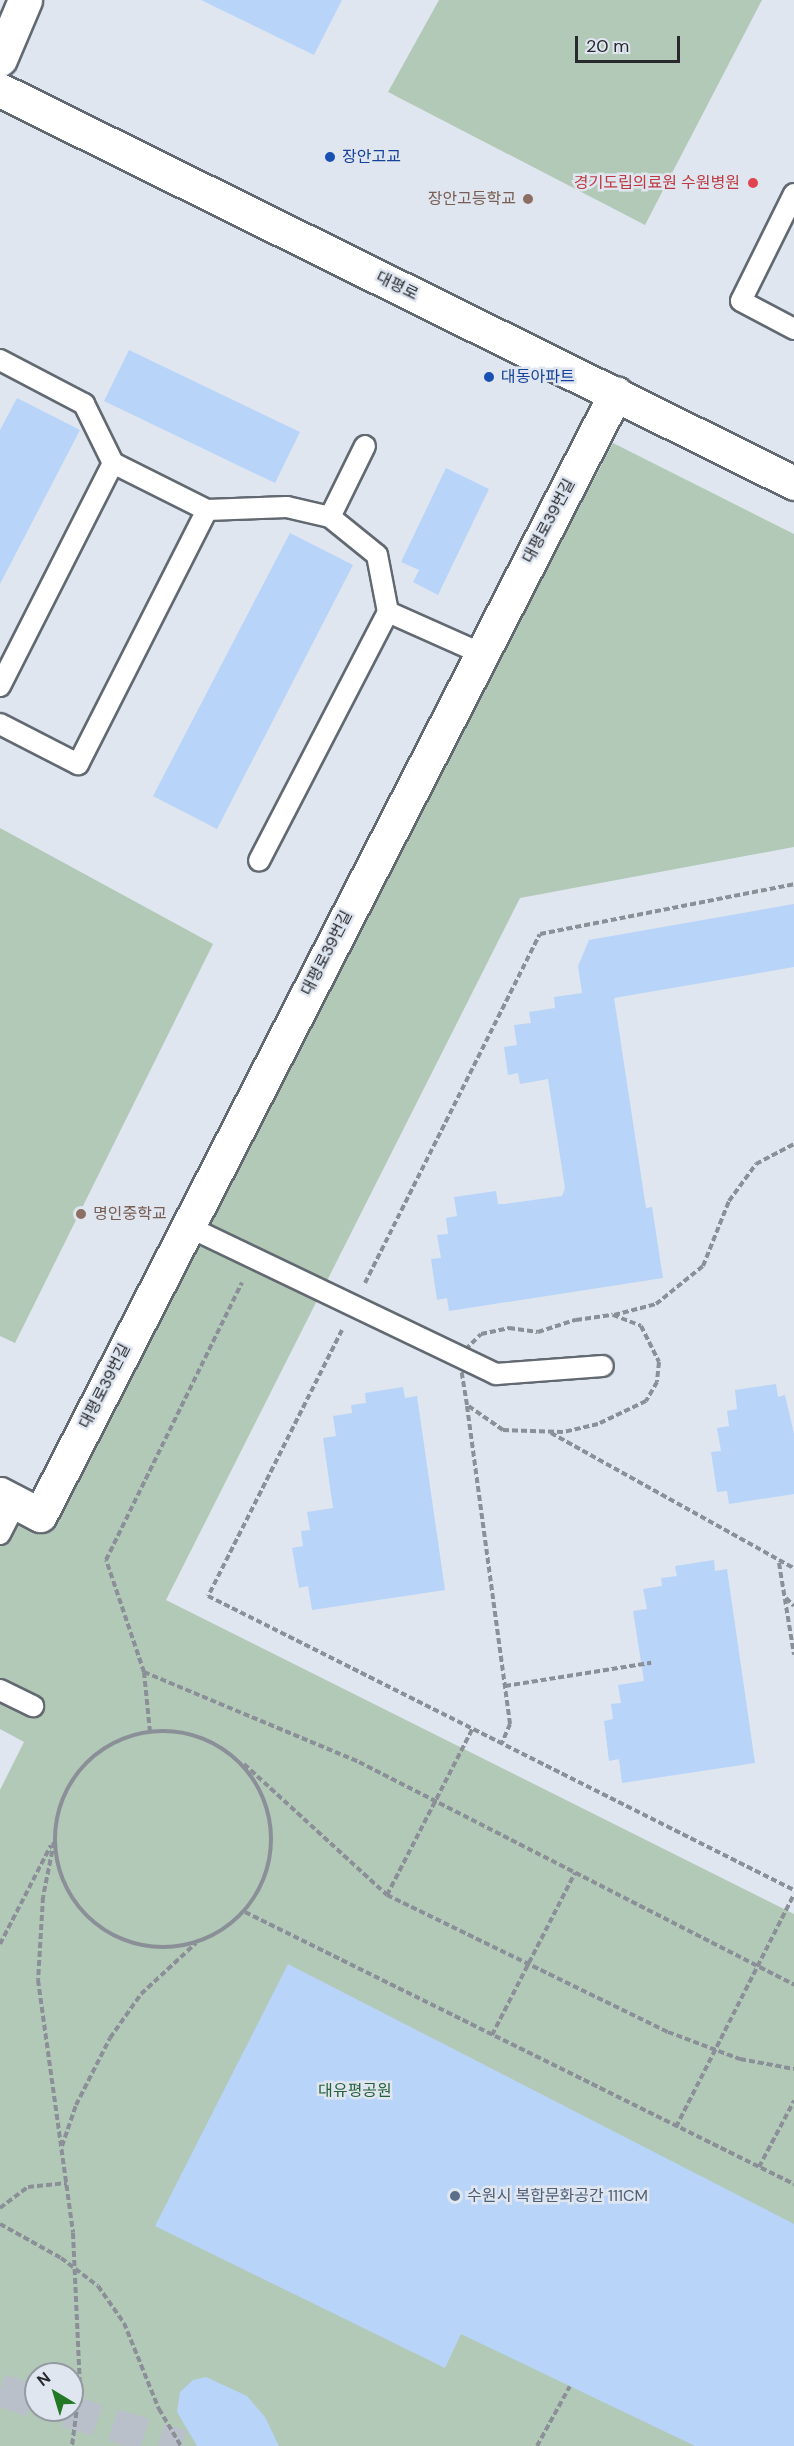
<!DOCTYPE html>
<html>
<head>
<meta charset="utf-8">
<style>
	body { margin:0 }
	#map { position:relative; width:794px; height:2446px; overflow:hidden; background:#dfe6f0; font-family:"DM Sans","Noto Sans KR",sans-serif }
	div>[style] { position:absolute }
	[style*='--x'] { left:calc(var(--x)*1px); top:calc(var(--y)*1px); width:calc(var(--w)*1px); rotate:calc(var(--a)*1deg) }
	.green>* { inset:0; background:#b2c9b7 }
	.building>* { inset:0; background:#b8d4f8 }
	.street-tunnel>* { height:33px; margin-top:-16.5px; transform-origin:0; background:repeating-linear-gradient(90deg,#bac0c9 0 33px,transparent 0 49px) }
	.path>* { height:4px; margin-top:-2px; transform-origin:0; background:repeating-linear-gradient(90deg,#8b8f97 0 6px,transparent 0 9px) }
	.path>.ring { margin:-2px; padding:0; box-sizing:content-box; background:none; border:4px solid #8b8f97; border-radius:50% }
	.roads { filter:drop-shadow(2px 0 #626971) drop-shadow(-2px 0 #626971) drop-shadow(0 2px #626971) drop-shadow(0 -2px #626971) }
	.lane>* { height:20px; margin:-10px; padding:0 10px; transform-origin:10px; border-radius:10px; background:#fff }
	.street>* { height:33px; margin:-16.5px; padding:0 16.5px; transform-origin:16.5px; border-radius:16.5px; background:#fff }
	.secondary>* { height:33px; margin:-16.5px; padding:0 16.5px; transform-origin:16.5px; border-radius:16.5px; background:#fff }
	.dots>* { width:16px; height:16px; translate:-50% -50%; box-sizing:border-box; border:3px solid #dfe6f0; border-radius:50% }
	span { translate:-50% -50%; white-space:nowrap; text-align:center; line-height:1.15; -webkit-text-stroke:5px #dfe6f0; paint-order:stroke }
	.transit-label { font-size:16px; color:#164399 }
	.left { translate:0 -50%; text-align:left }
	.health-label { font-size:16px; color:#be3a42 }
	.right { translate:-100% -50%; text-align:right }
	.education-label { font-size:16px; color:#785e54 }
	.street-label { font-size:16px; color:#27292d }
	.park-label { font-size:16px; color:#25613a }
	.service-label { font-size:16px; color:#4e5e75 }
	.north { position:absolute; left:24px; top:2362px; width:60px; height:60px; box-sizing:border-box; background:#dfe6f0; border:2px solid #959aa2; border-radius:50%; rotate:322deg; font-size:16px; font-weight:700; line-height:24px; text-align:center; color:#27292d }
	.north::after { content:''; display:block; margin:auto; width:21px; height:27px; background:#227824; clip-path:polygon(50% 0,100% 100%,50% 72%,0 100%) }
	.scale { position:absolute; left:575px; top:36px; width:105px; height:27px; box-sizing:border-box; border:3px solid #27292d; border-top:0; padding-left:8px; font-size:18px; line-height:21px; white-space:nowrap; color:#27292d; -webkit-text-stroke:4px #dfe6f0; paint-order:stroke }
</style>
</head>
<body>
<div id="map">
	<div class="green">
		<i style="clip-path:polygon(439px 0,762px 0,645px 225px,388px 92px)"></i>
		<i style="clip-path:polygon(evenodd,613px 443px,794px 534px,794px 847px,520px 898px,166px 1600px,794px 1914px,794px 2446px,0 2446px,0 1790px,24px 1742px,0 1729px,0 1507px,45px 1529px,613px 443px,36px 2374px,72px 2374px,72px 2410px,36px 2410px,36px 2374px)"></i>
		<i style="clip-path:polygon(0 828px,213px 944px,15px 1343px,0 1336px)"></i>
	</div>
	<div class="building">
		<i style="clip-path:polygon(201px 0,342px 0,314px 55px)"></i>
		<i style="clip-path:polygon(129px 350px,300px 432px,275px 483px,104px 401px)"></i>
		<i style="clip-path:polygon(17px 398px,80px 430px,0 584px,0 430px)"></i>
		<i style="clip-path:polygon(446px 468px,489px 489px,438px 595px,413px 582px,419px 570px,401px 562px)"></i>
		<i style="clip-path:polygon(290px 533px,353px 565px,217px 829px,153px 796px)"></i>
		<i style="clip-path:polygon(794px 904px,794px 967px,614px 998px,646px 1208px,652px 1207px,663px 1278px,449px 1311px,447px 1298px,437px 1300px,431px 1259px,441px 1258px,437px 1235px,448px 1234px,446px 1218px,457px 1216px,454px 1197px,496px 1191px,498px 1204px,505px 1204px,562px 1196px,565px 1188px,548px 1079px,520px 1084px,518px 1073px,508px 1075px,504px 1047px,517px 1045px,514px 1025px,531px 1023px,529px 1012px,555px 1008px,554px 997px,582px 993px,578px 966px,589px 940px)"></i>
		<i style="clip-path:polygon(776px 1384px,778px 1397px,785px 1395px,794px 1434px,794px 1494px,729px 1504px,727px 1491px,717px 1492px,711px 1452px,721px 1451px,717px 1428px,729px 1426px,727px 1411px,737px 1409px,735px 1390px)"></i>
		<i style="clip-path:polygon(403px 1387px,405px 1398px,417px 1396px,445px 1590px,312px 1610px,308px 1586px,299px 1588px,292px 1548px,303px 1546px,301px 1531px,310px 1530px,307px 1512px,333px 1508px,323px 1438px,336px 1436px,333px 1416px,352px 1413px,351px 1405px,366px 1403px,365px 1393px)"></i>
		<i style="clip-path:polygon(714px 1560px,715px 1571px,727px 1569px,755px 1763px,622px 1783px,619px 1759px,609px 1761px,604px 1721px,613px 1719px,611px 1704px,621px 1703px,618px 1685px,644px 1681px,633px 1611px,647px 1609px,643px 1589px,662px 1586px,661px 1578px,677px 1576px,675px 1566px)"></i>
		<i style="clip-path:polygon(288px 1964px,794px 2224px,794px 2446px,695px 2446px,461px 2334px,445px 2368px,155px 2226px)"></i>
		<i style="clip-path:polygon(206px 2377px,247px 2396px,265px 2417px,279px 2446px,197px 2446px,177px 2412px,180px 2392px,193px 2380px)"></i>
	</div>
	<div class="street-tunnel">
		<i style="--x:0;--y:2390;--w:38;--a:17"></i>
		<i style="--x:66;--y:2410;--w:121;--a:17.2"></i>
	</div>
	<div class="path">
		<i style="--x:365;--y:1283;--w:390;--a:-63.4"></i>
		<i style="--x:540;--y:934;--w:259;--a:-11.1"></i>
		<i style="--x:613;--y:1315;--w:30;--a:21"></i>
		<i style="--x:641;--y:1326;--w:40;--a:63.4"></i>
		<i style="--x:659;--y:1362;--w:20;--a:96"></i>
		<i style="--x:657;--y:1382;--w:22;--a:120"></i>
		<i style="--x:646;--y:1401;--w:53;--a:154.4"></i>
		<i style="--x:598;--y:1424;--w:36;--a:167"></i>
		<i style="--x:563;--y:1432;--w:60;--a:-178.1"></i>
		<i style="--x:503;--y:1430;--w:44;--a:-145.2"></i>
		<i style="--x:467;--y:1405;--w:50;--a:-99.3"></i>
		<i style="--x:459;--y:1356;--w:31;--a:-45"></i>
		<i style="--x:481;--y:1334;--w:29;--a:-12"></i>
		<i style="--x:509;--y:1328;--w:29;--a:8"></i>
		<i style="--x:538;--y:1332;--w:40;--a:-18"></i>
		<i style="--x:576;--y:1320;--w:37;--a:-8"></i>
		<i style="--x:614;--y:1315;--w:43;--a:-14.7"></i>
		<i style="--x:656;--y:1304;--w:60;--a:-39"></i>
		<i style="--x:703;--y:1266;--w:70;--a:-68.2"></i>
		<i style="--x:729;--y:1201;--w:46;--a:-53.9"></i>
		<i style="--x:756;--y:1164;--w:43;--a:-27.8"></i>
		<i style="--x:342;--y:1330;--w:298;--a:116.7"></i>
		<i style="--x:208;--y:1596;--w:656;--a:26.64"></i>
		<i style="--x:467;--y:1406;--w:321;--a:82.3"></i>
		<i style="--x:510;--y:1724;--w:21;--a:113"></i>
		<i style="--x:551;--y:1433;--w:278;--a:29.1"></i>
		<i style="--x:779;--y:1563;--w:93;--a:80.7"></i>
		<i style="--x:786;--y:1598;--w:11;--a:45"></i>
		<i style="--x:144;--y:1672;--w:233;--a:22.7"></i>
		<i style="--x:359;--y:1762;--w:489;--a:27.1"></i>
		<i style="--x:505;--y:1686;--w:148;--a:-9"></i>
		<i class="ring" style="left:55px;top:1731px;width:212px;height:212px"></i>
		<i style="--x:150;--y:1732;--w:60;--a:-95.7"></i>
		<i style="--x:144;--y:1672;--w:118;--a:-108.7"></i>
		<i style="--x:106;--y:1560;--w:309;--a:-63.9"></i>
		<i style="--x:244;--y:1764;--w:194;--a:42.5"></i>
		<i style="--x:387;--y:1895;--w:313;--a:26"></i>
		<i style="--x:668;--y:2032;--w:77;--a:20.6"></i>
		<i style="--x:740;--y:2059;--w:55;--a:10.5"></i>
		<i style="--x:54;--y:1842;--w:56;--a:101.3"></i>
		<i style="--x:43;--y:1897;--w:83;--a:93.4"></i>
		<i style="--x:38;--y:1980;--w:255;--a:82.1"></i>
		<i style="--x:73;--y:2233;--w:152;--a:87.4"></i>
		<i style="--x:80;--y:2385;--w:62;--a:97.5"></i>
		<i style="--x:387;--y:1895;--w:188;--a:-62.8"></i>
		<i style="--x:245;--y:1912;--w:613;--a:26.36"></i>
		<i style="--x:0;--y:1944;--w:111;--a:-62.7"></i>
		<i style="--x:492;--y:2035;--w:182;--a:-62.9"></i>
		<i style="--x:676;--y:2127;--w:261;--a:-63.1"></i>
		<i style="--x:62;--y:2146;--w:43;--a:-71.1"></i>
		<i style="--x:76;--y:2105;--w:75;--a:-63.1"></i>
		<i style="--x:110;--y:2038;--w:54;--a:-54.8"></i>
		<i style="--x:141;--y:1994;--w:75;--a:-42.8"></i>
		<i style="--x:759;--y:2167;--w:75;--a:-62.1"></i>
		<i style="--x:0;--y:2208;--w:35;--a:-37"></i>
		<i style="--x:28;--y:2187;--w:39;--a:-6"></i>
		<i style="--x:0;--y:2224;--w:70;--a:29.1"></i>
		<i style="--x:61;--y:2258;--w:46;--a:37.1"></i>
		<i style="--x:98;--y:2286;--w:45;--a:54.9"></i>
		<i style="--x:124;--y:2323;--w:93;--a:67.9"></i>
		<i style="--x:159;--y:2409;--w:43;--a:59.3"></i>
		<i style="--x:537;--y:2446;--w:68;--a:-61.2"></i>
	</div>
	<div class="roads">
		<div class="lane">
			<i style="--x:794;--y:194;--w:119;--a:116.4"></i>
			<i style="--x:741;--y:301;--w:60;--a:27.8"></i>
			<i style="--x:0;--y:360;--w:95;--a:27.6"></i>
			<i style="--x:84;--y:404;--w:66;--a:63.8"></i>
			<i style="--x:207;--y:510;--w:80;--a:-2.1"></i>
			<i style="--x:287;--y:507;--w:44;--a:13.1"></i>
			<i style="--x:330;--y:517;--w:60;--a:39"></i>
			<i style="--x:377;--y:555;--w:58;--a:79.1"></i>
			<i style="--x:388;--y:612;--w:280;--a:117.4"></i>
			<i style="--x:330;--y:517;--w:79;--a:-63.8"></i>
			<i style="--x:388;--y:612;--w:101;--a:24"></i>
			<i style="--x:0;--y:686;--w:250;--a:-63.1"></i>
			<i style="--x:113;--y:463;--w:105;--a:26.6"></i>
			<i style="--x:207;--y:510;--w:285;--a:116.9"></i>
			<i style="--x:78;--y:764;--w:88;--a:-152.9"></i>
			<i style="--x:187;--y:1226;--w:343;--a:25.6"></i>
			<i style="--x:496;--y:1374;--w:107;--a:-4.3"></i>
			<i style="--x:0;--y:1534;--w:36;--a:-63"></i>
			<i style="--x:0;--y:1690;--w:37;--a:26"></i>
		</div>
		<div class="street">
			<i style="--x:0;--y:59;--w:64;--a:-67"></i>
			<i style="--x:0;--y:1494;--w:45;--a:27.7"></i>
			<i style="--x:40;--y:1515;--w:1261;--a:-62.83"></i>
		</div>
		<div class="secondary">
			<i style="--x:0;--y:90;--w:886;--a:26.33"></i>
		</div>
	</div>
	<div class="dots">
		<i style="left:330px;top:157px;background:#1a4fb4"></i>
		<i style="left:753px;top:183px;background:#e0444e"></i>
		<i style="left:528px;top:199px;background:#8d6e63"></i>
		<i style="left:489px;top:377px;background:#1a4fb4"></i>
		<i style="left:81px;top:1214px;background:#8d6e63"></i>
		<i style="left:455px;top:2196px;background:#5c6f8a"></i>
	</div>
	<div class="transit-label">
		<span class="left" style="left:342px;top:157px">장안고교</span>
		<span class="left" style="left:501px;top:377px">대동아파트</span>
	</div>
	<div class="health-label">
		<span class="right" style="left:740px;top:183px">경기도립의료원 수원병원</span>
	</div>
	<div class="education-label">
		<span class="right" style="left:516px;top:199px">장안고등학교</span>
		<span class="left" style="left:93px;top:1214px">명인중학교</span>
	</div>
	<div class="street-label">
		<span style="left:397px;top:286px;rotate:26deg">대평로</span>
		<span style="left:549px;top:521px;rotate:-62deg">대평로39번길</span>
		<span style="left:327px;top:953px;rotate:-63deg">대평로39번길</span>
		<span style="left:105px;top:1386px;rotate:-63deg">대평로39번길</span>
	</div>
	<div class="park-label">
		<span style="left:355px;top:2091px">대유평공원</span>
	</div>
	<div class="service-label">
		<span class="left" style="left:467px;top:2196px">수원시 복합문화공간 111CM</span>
	</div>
	<div class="north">N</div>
	<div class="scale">20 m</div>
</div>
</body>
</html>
